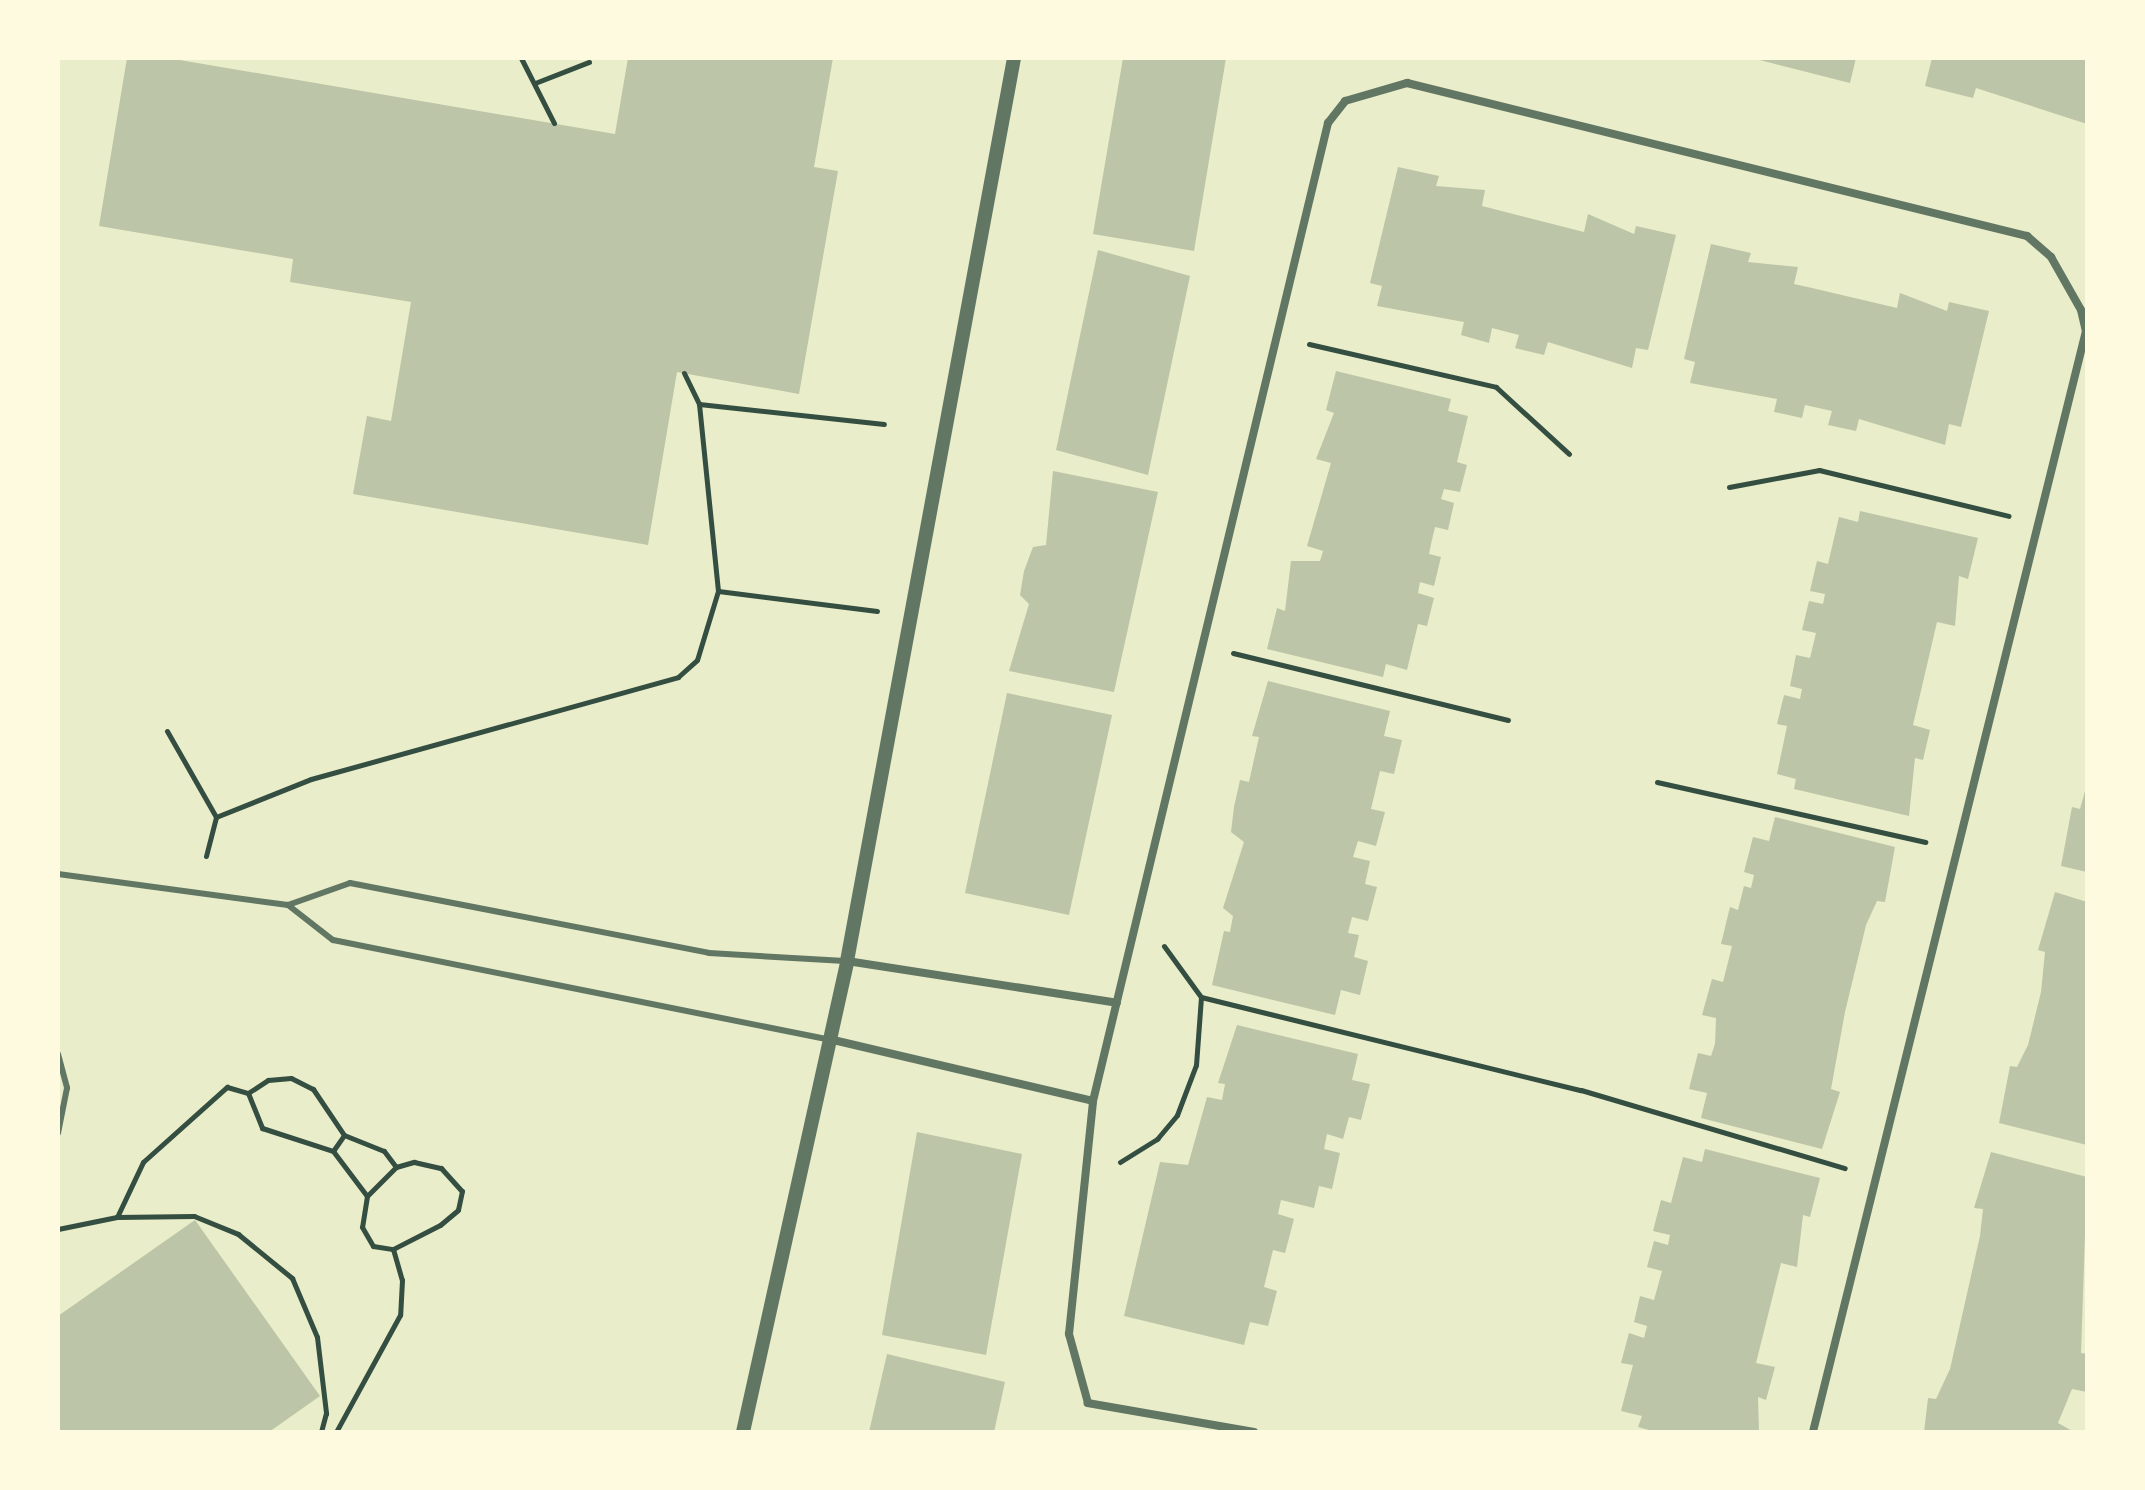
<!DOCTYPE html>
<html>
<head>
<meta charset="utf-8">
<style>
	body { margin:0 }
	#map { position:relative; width:2145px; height:1490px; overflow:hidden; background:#e9edc9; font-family:"Source Sans 3",sans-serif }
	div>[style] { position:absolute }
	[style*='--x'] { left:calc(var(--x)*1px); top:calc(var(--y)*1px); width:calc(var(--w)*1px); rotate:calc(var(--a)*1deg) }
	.building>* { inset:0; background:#bcc5a7 }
	.path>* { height:5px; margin:-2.5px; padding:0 2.5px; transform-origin:2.5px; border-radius:2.5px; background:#344e41 }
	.service>* { height:6px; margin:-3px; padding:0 3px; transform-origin:3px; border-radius:3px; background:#617663 }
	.minor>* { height:8px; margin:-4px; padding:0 4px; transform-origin:4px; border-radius:4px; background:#617663 }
	.tertiary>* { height:14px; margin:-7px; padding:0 7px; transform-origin:7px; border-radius:7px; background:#617663 }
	span { translate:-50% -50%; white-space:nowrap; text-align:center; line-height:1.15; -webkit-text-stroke:6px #fefae0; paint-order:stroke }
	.frame { position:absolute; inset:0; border:60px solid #fefae0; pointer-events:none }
</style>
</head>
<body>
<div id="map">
	<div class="building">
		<i style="clip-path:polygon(127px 58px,168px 58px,615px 134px,628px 58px,833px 58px,814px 167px,838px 171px,799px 394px,677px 372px,648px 545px,353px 494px,367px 416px,391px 421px,411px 302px,290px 282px,293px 259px,99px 226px)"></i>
		<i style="clip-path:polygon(1123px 58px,1226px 58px,1194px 251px,1093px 234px)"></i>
		<i style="clip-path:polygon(1752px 58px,1856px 58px,1850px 83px)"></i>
		<i style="clip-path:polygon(1932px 58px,2087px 58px,2087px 124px,1976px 88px,1973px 98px,1925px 86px)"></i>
		<i style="clip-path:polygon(1398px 167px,1439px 176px,1436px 186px,1485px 190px,1482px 206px,1584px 232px,1588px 214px,1634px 234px,1636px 226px,1676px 235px,1648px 350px,1636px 348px,1632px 368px,1548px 342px,1544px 355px,1515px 348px,1519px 335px,1492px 328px,1489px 343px,1461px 335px,1464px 322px,1377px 306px,1382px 286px,1370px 283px)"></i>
		<i style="clip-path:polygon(1711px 244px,1751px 253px,1748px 262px,1798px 267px,1794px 284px,1812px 288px,1897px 308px,1900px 293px,1947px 311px,1949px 302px,1989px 311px,1961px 427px,1949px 424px,1945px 445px,1859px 419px,1856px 431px,1828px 425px,1832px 411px,1805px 405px,1802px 418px,1774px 412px,1777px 399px,1690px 383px,1695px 362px,1684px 359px)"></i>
		<i style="clip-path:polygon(1098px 250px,1190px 276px,1148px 475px,1056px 450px)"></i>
		<i style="clip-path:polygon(1336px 371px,1451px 399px,1448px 411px,1468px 416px,1457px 462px,1467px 465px,1460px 492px,1444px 489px,1441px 499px,1454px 503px,1448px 530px,1435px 527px,1431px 544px,1429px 554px,1441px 557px,1434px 586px,1420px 582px,1418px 593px,1434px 598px,1427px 626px,1418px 624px,1407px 670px,1386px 664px,1383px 677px,1267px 649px,1277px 608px,1285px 611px,1291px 561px,1320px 561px,1323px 551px,1307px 546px,1331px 463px,1316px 459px,1334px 413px,1326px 410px)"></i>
		<i style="clip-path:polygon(1053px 471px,1158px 492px,1114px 692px,1009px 671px,1029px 604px,1020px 595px,1024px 571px,1033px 547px,1046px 545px)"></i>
		<i style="clip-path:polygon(1860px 511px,1978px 538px,1968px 579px,1959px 576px,1955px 626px,1937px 622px,1913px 725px,1930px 730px,1923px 760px,1915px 758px,1909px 816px,1794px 789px,1796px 779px,1777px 774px,1787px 726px,1777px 724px,1784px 695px,1800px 699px,1802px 689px,1790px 686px,1796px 655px,1810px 658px,1816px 633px,1802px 630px,1809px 601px,1823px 604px,1825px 594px,1810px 591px,1817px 561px,1828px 564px,1839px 517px,1858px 522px)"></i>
		<i style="clip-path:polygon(1268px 681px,1390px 711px,1384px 736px,1402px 740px,1394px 774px,1380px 771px,1371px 809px,1385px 812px,1376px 846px,1358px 841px,1353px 857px,1370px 861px,1365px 884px,1377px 887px,1368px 921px,1352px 917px,1348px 933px,1359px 935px,1354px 957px,1368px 961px,1360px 995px,1341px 990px,1335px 1015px,1212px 985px,1224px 931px,1230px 932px,1233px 916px,1223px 908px,1244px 842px,1231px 832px,1234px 807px,1240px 780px,1249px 782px,1259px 737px,1252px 736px)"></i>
		<i style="clip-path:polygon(1007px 693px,1112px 715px,1069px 915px,965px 893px)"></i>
		<i style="clip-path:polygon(2087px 784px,2087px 872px,2061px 866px,2072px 807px,2080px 809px)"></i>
		<i style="clip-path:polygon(1775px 817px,1895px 847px,1885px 902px,1877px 901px,1866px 925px,1845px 1012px,1831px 1089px,1840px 1092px,1822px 1149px,1701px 1118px,1707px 1093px,1689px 1089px,1698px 1053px,1711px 1056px,1715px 1044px,1716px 1018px,1702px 1015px,1712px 979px,1723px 982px,1732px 946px,1721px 944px,1730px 907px,1738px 910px,1744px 886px,1751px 888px,1754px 875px,1744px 872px,1753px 837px,1769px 841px)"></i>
		<i style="clip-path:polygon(2055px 892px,2087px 902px,2087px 1145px,1999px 1123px,2010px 1066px,2017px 1067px,2028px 1045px,2041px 992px,2045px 952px,2038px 950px)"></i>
		<i style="clip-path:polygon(1237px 1025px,1358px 1054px,1352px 1080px,1370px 1084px,1361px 1120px,1349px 1117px,1343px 1139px,1327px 1134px,1324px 1149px,1340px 1153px,1332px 1189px,1319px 1186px,1314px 1208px,1281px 1200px,1278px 1214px,1294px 1219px,1285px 1253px,1273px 1250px,1264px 1287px,1277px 1291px,1268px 1326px,1250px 1322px,1244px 1345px,1124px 1316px,1160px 1162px,1188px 1165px,1207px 1097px,1222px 1100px,1225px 1084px,1218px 1083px)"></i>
		<i style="clip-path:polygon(917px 1132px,1022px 1154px,986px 1355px,882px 1335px)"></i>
		<i style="clip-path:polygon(1705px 1149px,1820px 1178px,1810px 1217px,1803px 1215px,1797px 1267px,1781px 1263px,1756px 1363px,1775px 1367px,1766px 1400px,1758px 1397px,1759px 1432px,1656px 1432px,1638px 1427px,1642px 1416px,1621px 1411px,1633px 1365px,1621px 1363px,1629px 1333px,1644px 1338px,1647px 1326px,1634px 1322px,1640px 1296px,1654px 1300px,1662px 1271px,1647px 1267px,1654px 1241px,1668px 1245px,1670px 1235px,1653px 1231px,1661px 1200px,1671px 1203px,1683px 1157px,1702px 1162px)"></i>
		<i style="clip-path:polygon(1991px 1152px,2087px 1177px,2081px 1353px,2087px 1354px,2087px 1392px,2072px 1389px,2058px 1423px,2074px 1432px,1924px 1432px,1928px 1398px,1936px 1399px,1950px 1369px,1980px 1236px,1983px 1209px,1974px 1208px)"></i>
		<i style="clip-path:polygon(195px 1220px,320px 1396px,269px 1432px,58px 1432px,58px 1316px)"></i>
		<i style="clip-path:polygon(887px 1354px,1005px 1382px,994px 1432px,869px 1432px)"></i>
	</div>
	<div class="path">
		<i style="--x:521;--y:58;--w:73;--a:63.1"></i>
		<i style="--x:535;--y:83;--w:58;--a:-21.3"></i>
		<i style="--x:1309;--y:344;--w:192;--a:12.9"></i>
		<i style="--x:1496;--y:387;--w:99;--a:42.5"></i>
		<i style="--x:684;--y:373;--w:34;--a:64"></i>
		<i style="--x:1729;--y:487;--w:92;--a:-10.7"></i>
		<i style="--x:1819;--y:470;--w:195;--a:13.6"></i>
		<i style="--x:877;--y:611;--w:160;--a:-172.8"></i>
		<i style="--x:718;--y:591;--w:188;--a:-95.8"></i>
		<i style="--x:699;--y:404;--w:186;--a:6.2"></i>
		<i style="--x:1233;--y:653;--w:283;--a:13.7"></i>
		<i style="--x:167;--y:731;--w:99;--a:60.3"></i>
		<i style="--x:1657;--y:782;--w:275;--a:12.6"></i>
		<i style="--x:206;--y:856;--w:40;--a:-75.6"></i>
		<i style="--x:216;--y:817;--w:102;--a:-21.8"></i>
		<i style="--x:311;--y:779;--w:381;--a:-15.5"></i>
		<i style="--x:678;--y:677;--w:25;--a:-42"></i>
		<i style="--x:697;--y:660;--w:72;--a:-73.1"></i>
		<i style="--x:1201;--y:997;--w:391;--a:13.8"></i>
		<i style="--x:1581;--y:1090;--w:275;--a:16.5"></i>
		<i style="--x:248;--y:1093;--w:24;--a:-33"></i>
		<i style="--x:268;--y:1080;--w:23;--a:-5"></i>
		<i style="--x:291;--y:1078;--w:25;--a:27"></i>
		<i style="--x:313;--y:1089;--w:55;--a:56"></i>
		<i style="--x:344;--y:1135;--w:43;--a:21.8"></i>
		<i style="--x:384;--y:1151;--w:20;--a:53"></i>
		<i style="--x:396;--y:1167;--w:19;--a:-16"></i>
		<i style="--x:414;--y:1162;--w:28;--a:13"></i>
		<i style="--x:441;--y:1168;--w:31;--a:48"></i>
		<i style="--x:462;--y:1191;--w:19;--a:102"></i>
		<i style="--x:458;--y:1210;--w:23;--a:140"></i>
		<i style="--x:440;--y:1225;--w:53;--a:152.9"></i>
		<i style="--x:333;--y:1151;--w:19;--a:-55"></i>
		<i style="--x:1120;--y:1162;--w:44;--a:-31.9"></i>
		<i style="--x:1157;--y:1139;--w:31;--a:-50"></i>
		<i style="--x:1177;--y:1115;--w:53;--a:-69.2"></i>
		<i style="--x:1196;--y:1065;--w:68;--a:-85.8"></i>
		<i style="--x:1201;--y:997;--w:63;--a:-126"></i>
		<i style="--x:367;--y:1196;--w:41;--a:-45"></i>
		<i style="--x:117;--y:1217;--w:61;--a:-64.7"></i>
		<i style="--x:143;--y:1162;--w:113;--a:-41.8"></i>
		<i style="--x:227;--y:1087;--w:22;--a:16"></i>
		<i style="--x:248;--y:1093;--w:38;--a:68"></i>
		<i style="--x:262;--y:1128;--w:75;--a:17.9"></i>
		<i style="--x:333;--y:1151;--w:56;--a:52.9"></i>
		<i style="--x:367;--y:1196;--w:31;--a:99"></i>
		<i style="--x:362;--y:1227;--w:22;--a:60"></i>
		<i style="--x:373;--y:1246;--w:20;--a:9"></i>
		<i style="--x:393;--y:1249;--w:32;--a:74"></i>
		<i style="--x:402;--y:1280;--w:35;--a:93"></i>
		<i style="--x:400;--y:1315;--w:133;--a:118.7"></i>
		<i style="--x:58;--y:1229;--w:60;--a:-11.5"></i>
		<i style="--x:117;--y:1217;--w:77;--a:-0.7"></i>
		<i style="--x:194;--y:1216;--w:48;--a:22.2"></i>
		<i style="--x:238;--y:1234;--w:70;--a:39.2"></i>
		<i style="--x:292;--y:1278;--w:64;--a:67"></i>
		<i style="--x:317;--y:1337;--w:77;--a:83.2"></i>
		<i style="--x:326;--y:1413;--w:20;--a:105"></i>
	</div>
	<div class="service">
		<i style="--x:58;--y:874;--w:232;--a:7.7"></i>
		<i style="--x:288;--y:905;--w:57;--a:37.9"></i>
		<i style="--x:333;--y:940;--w:503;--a:11.35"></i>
		<i style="--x:288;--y:905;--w:66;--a:-19.5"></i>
		<i style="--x:350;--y:883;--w:366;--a:11"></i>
		<i style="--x:709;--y:953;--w:136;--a:3.4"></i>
		<i style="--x:58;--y:1054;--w:35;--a:75"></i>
		<i style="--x:67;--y:1088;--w:46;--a:101.3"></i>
	</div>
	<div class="minor">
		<i style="--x:847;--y:961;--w:273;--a:8.8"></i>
		<i style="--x:829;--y:1039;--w:271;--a:13.2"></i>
		<i style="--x:1254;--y:1432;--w:169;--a:-170.1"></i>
		<i style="--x:1088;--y:1403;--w:72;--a:-105.4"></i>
		<i style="--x:1069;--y:1334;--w:234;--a:-84.1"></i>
		<i style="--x:1093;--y:1101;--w:1006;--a:-76.49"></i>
		<i style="--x:1328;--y:123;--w:28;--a:-52"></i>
		<i style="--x:1345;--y:101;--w:65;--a:-16.2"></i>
		<i style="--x:1407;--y:83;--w:639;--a:13.86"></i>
		<i style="--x:2027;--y:236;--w:32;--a:41"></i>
		<i style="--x:2051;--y:257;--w:61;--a:60.5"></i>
		<i style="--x:2081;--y:310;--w:22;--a:77"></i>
		<i style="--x:2086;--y:331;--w:1134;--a:103.93"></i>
	</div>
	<div class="tertiary">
		<i style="--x:743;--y:1432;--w:482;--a:-77.5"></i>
		<i style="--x:847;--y:961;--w:918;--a:-79.52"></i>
	</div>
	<div class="frame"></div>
</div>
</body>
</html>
